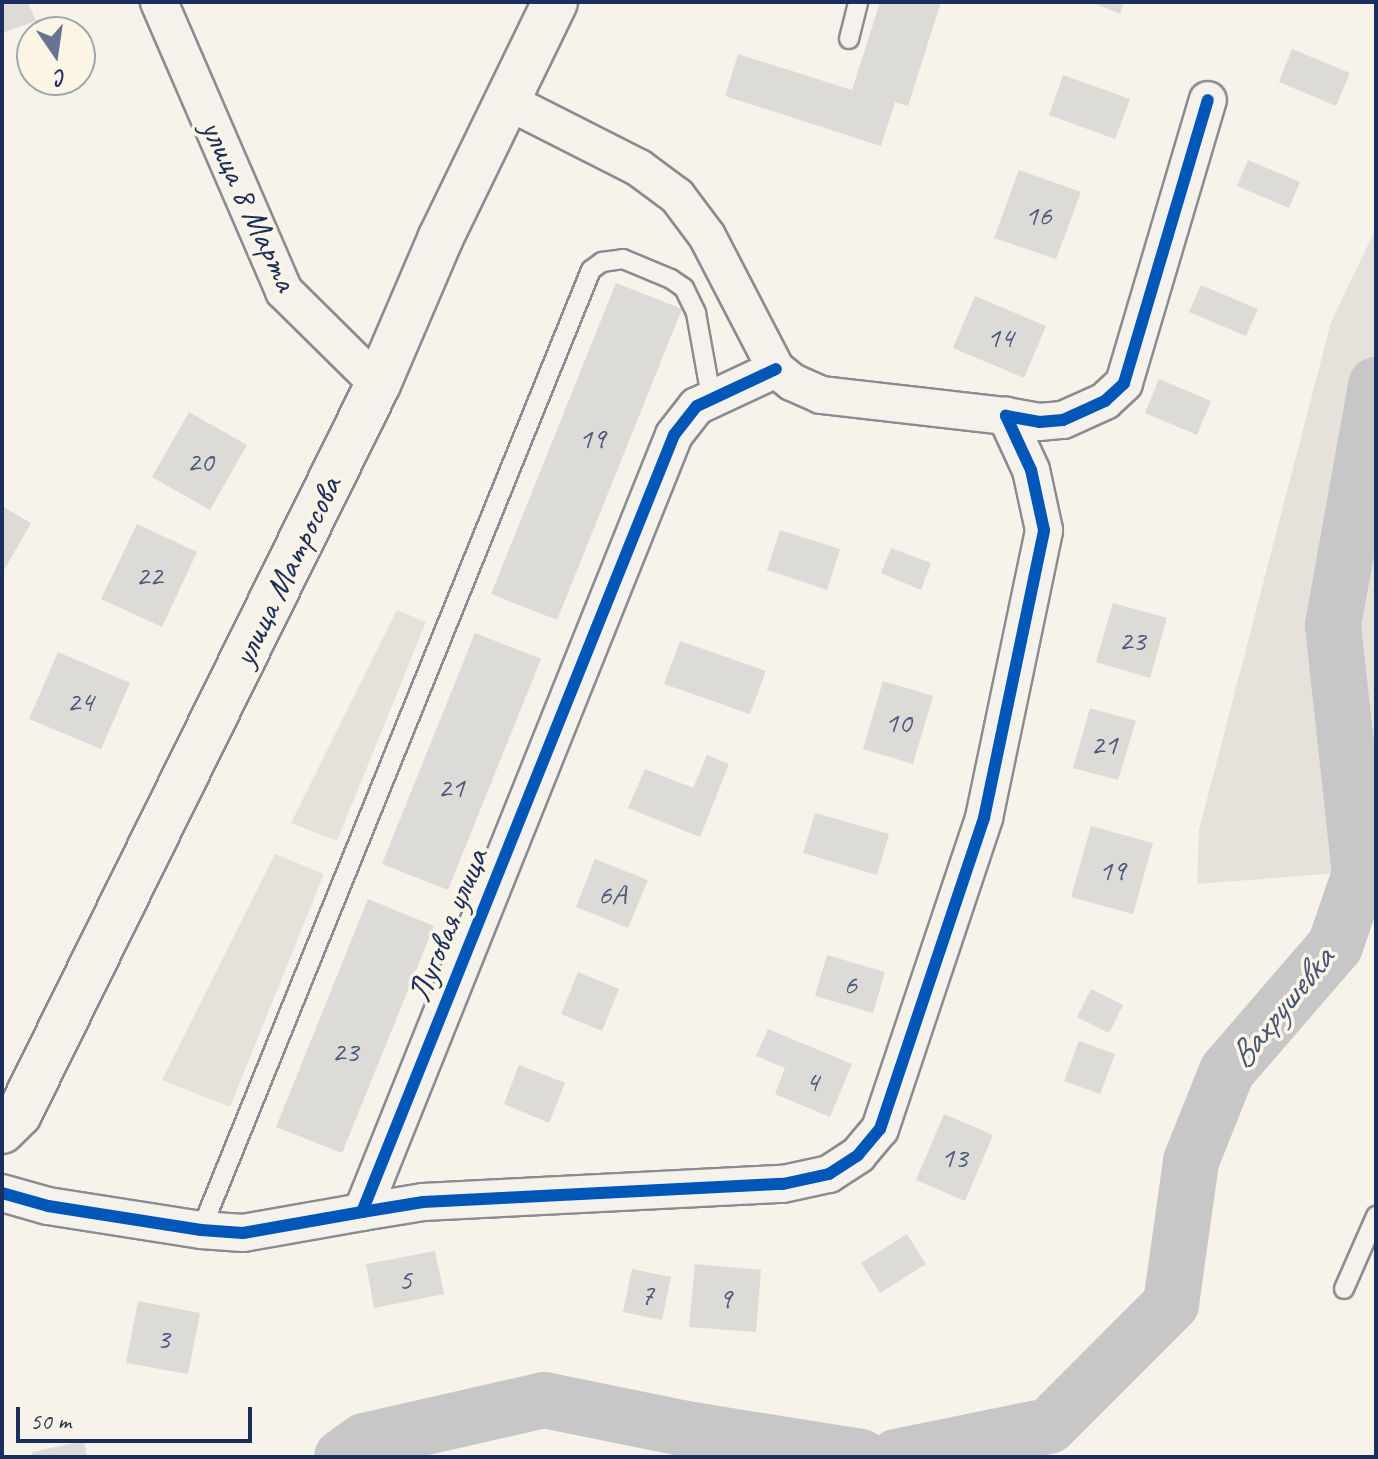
<!DOCTYPE html>
<html>
<head>
<meta charset="utf-8">
<style>
	body { margin:0 }
	#map { position:relative; width:1378px; height:1459px; overflow:hidden; background:#f7f3ea; font-family:Caveat,sans-serif }
	div>[style] { position:absolute }
	[style*='--x'] { left:calc(var(--x)*1px); top:calc(var(--y)*1px); width:calc(var(--w)*1px); rotate:calc(var(--a)*1deg) }
	.green>* { inset:0; background:#e6e2db }
	.river>* { height:56px; margin:-28px; padding:0 28px; transform-origin:28px; border-radius:28px; background:#c7c7c7 }
	.building>* { inset:0; background:#dddbd7 }
	.roads { filter:drop-shadow(2px 0 #8a8c91) drop-shadow(-2px 0 #8a8c91) drop-shadow(0 2px #8a8c91) drop-shadow(0 -2px #8a8c91) }
	.lane>* { height:18px; margin:-9px; padding:0 9px; transform-origin:9px; border-radius:9px; background:#f5f2ec }
	.street>* { height:36px; margin:-18px; padding:0 18px; transform-origin:18px; border-radius:18px; background:#f5f2ec }
	.secondary>* { height:44px; margin:-22px; padding:0 22px; transform-origin:22px; border-radius:22px; background:#f5f2ec }
	.cycleway>* { height:12px; margin:-6px; padding:0 6px; transform-origin:6px; border-radius:6px; background:#0057b8 }
	span { translate:-50% -50%; white-space:nowrap; text-align:center; line-height:1.15; -webkit-text-stroke:7px #fcf5e5; paint-order:stroke }
	.number-label { font-size:30px; color:#4c5a7c }
	.number-label span { -webkit-text-stroke-width:0 }
	.street-label { font-size:34px; color:#1b2f5e }
	.water-label { font-size:36px; color:#485779; font-style:italic }
	.frame { position:absolute; inset:0; border:4px solid #1b2f5e; pointer-events:none }
	.north { position:absolute; left:16px; top:16px; width:80px; height:80px; box-sizing:border-box; background:#fcf5e5; border:2px solid #a2a6af; border-radius:50%; rotate:167deg; font-size:22px; font-weight:700; line-height:32px; text-align:center; color:#1b2f5e }
	.north::after { content:''; display:block; margin:auto; width:28px; height:36px; background:#68748f; clip-path:polygon(50% 0,100% 100%,50% 72%,0 100%) }
	.scale { position:absolute; left:16px; top:1407px; width:236px; height:36px; box-sizing:border-box; border:4px solid #1b2f5e; border-top:0; padding-left:10px; font-size:24px; line-height:28px; white-space:nowrap; color:#1b2f5e; -webkit-text-stroke:6px #fcf5e5; paint-order:stroke }
</style>
</head>
<body>
<div id="map">
	<div class="green">
		<i style="clip-path:polygon(1376px 228px,1376px 870px,1197px 884px,1199px 830px,1331px 322px)"></i>
		<i style="clip-path:polygon(397px 610px,426px 622px,337px 841px,291px 823px)"></i>
		<i style="clip-path:polygon(275px 854px,324px 874px,230px 1107px,162px 1080px)"></i>
	</div>
	<div class="river">
		<i style="--x:342;--y:1457;--w:27;--a:-36"></i>
		<i style="--x:364;--y:1441;--w:185;--a:-12.8"></i>
		<i style="--x:544;--y:1400;--w:145;--a:11.5"></i>
		<i style="--x:686;--y:1429;--w:177;--a:9.1"></i>
		<i style="--x:896;--y:1457;--w:156;--a:-11.5"></i>
		<i style="--x:1049;--y:1426;--w:173;--a:-45"></i>
		<i style="--x:1171;--y:1304;--w:144;--a:-82"></i>
		<i style="--x:1191;--y:1161;--w:97;--a:-68.2"></i>
		<i style="--x:1227;--y:1071;--w:165;--a:-49.2"></i>
		<i style="--x:1335;--y:946;--w:76;--a:-70.9"></i>
		<i style="--x:1360;--y:874;--w:250;--a:-96.2"></i>
		<i style="--x:1333;--y:625;--w:244;--a:-79.8"></i>
	</div>
	<div class="building">
		<i style="clip-path:polygon(2px 2px,28px 2px,36px 21px,2px 33px)"></i>
		<i style="clip-path:polygon(880px 2px,941px 2px,908px 106px,895px 102px,881px 146px,725px 96px,738px 54px,852px 90px)"></i>
		<i style="clip-path:polygon(1091px 2px,1124px 2px,1120px 14px)"></i>
		<i style="clip-path:polygon(1292px 49px,1350px 73px,1336px 106px,1279px 82px)"></i>
		<i style="clip-path:polygon(1063px 75px,1130px 99px,1115px 139px,1049px 115px)"></i>
		<i style="clip-path:polygon(1248px 160px,1300px 182px,1289px 208px,1237px 186px)"></i>
		<i style="clip-path:polygon(1019px 170px,1081px 192px,1056px 259px,994px 238px)"></i>
		<i style="clip-path:polygon(616px 283px,682px 309px,557px 620px,491px 594px)"></i>
		<i style="clip-path:polygon(1201px 285px,1258px 309px,1246px 336px,1189px 312px)"></i>
		<i style="clip-path:polygon(975px 296px,1046px 326px,1024px 378px,953px 348px)"></i>
		<i style="clip-path:polygon(1159px 379px,1211px 401px,1197px 435px,1145px 413px)"></i>
		<i style="clip-path:polygon(189px 412px,247px 445px,210px 510px,152px 477px)"></i>
		<i style="clip-path:polygon(2px 506px,31px 523px,2px 574px)"></i>
		<i style="clip-path:polygon(137px 524px,197px 552px,162px 627px,101px 599px)"></i>
		<i style="clip-path:polygon(780px 530px,840px 549px,827px 590px,767px 570px)"></i>
		<i style="clip-path:polygon(891px 548px,931px 563px,921px 590px,881px 573px)"></i>
		<i style="clip-path:polygon(1113px 603px,1167px 618px,1150px 678px,1096px 662px)"></i>
		<i style="clip-path:polygon(475px 633px,541px 659px,448px 890px,382px 864px)"></i>
		<i style="clip-path:polygon(680px 641px,766px 671px,750px 714px,664px 684px)"></i>
		<i style="clip-path:polygon(58px 652px,130px 683px,101px 749px,29px 719px)"></i>
		<i style="clip-path:polygon(883px 681px,933px 696px,913px 764px,863px 749px)"></i>
		<i style="clip-path:polygon(1090px 708px,1136px 721px,1118px 780px,1073px 768px)"></i>
		<i style="clip-path:polygon(707px 755px,729px 764px,700px 837px,628px 808px,645px 769px,693px 788px)"></i>
		<i style="clip-path:polygon(815px 813px,889px 834px,877px 875px,803px 853px)"></i>
		<i style="clip-path:polygon(1091px 826px,1153px 843px,1133px 914px,1071px 897px)"></i>
		<i style="clip-path:polygon(595px 859px,648px 880px,628px 928px,576px 907px)"></i>
		<i style="clip-path:polygon(368px 899px,434px 926px,342px 1153px,276px 1127px)"></i>
		<i style="clip-path:polygon(827px 955px,885px 972px,873px 1013px,815px 996px)"></i>
		<i style="clip-path:polygon(578px 972px,619px 989px,602px 1031px,561px 1014px)"></i>
		<i style="clip-path:polygon(1091px 989px,1123px 1005px,1109px 1033px,1077px 1017px)"></i>
		<i style="clip-path:polygon(768px 1029px,852px 1064px,830px 1117px,775px 1094px,785px 1068px,756px 1056px)"></i>
		<i style="clip-path:polygon(1079px 1041px,1115px 1054px,1100px 1094px,1064px 1081px)"></i>
		<i style="clip-path:polygon(519px 1065px,565px 1083px,549px 1123px,504px 1104px)"></i>
		<i style="clip-path:polygon(944px 1114px,993px 1135px,965px 1201px,916px 1180px)"></i>
		<i style="clip-path:polygon(907px 1234px,926px 1264px,880px 1293px,861px 1263px)"></i>
		<i style="clip-path:polygon(435px 1251px,444px 1294px,374px 1308px,366px 1264px)"></i>
		<i style="clip-path:polygon(695px 1264px,761px 1270px,756px 1332px,689px 1327px)"></i>
		<i style="clip-path:polygon(632px 1269px,671px 1277px,662px 1320px,623px 1312px)"></i>
		<i style="clip-path:polygon(138px 1301px,200px 1313px,188px 1374px,126px 1363px)"></i>
		<i style="clip-path:polygon(84px 1441px,87px 1457px,33px 1457px,32px 1452px)"></i>
	</div>
	<div class="roads">
		<div class="lane">
			<i style="--x:849;--y:39;--w:38;--a:-76"></i>
			<i style="--x:201;--y:1230;--w:1036;--a:-67.89"></i>
			<i style="--x:591;--y:270;--w:14;--a:-36"></i>
			<i style="--x:602;--y:262;--w:21;--a:-8"></i>
			<i style="--x:623;--y:259;--w:52;--a:22.6"></i>
			<i style="--x:671;--y:279;--w:16;--a:35"></i>
			<i style="--x:684;--y:288;--w:28;--a:64"></i>
			<i style="--x:696;--y:313;--w:84;--a:79.8"></i>
			<i style="--x:1344;--y:1289;--w:80;--a:-66.3"></i>
		</div>
		<div class="street">
			<i style="--x:159;--y:2;--w:315;--a:66.6"></i>
			<i style="--x:284;--y:291;--w:132;--a:44.7"></i>
			<i style="--x:509;--y:102;--w:146;--a:26.9"></i>
			<i style="--x:639;--y:168;--w:47;--a:36.4"></i>
			<i style="--x:677;--y:196;--w:50;--a:53.1"></i>
			<i style="--x:707;--y:236;--w:150;--a:62.6"></i>
			<i style="--x:776;--y:369;--w:21;--a:39"></i>
			<i style="--x:792;--y:382;--w:32;--a:24"></i>
			<i style="--x:821;--y:395;--w:186;--a:6.5"></i>
			<i style="--x:2;--y:1193;--w:48;--a:15.8"></i>
			<i style="--x:48;--y:1206;--w:155;--a:8.9"></i>
			<i style="--x:201;--y:1230;--w:42;--a:4.1"></i>
			<i style="--x:243;--y:1233;--w:121;--a:-10"></i>
			<i style="--x:362;--y:1212;--w:837;--a:-68.12"></i>
			<i style="--x:674;--y:435;--w:37;--a:-52"></i>
			<i style="--x:697;--y:406;--w:87;--a:-25.1"></i>
			<i style="--x:362;--y:1212;--w:62;--a:-9.3"></i>
			<i style="--x:423;--y:1202;--w:360;--a:-2.9"></i>
			<i style="--x:783;--y:1184;--w:47;--a:-12.3"></i>
			<i style="--x:829;--y:1174;--w:35;--a:-33"></i>
			<i style="--x:858;--y:1155;--w:34;--a:-50"></i>
			<i style="--x:880;--y:1129;--w:328;--a:-71.5"></i>
			<i style="--x:984;--y:818;--w:294;--a:-78.2"></i>
			<i style="--x:1044;--y:530;--w:61;--a:-102.2"></i>
			<i style="--x:1031;--y:470;--w:60;--a:-114.8"></i>
			<i style="--x:1006;--y:416;--w:34;--a:10"></i>
			<i style="--x:1039;--y:422;--w:24;--a:-5"></i>
			<i style="--x:1063;--y:420;--w:46;--a:-24.3"></i>
			<i style="--x:1105;--y:401;--w:26;--a:-43"></i>
			<i style="--x:1124;--y:383;--w:295;--a:-73.5"></i>
		</div>
		<div class="secondary">
			<i style="--x:2;--y:1131;--w:24;--a:-45"></i>
			<i style="--x:19;--y:1114;--w:813;--a:-63.81"></i>
			<i style="--x:378;--y:384;--w:158;--a:-66.8"></i>
			<i style="--x:440;--y:239;--w:263;--a:-64.1"></i>
		</div>
	</div>
	<div class="cycleway">
		<i style="--x:2;--y:1193;--w:48;--a:15.8"></i>
		<i style="--x:48;--y:1206;--w:155;--a:8.9"></i>
		<i style="--x:201;--y:1230;--w:42;--a:4.1"></i>
		<i style="--x:243;--y:1233;--w:121;--a:-10"></i>
		<i style="--x:362;--y:1212;--w:837;--a:-68.12"></i>
		<i style="--x:674;--y:435;--w:37;--a:-52"></i>
		<i style="--x:697;--y:406;--w:87;--a:-25.1"></i>
		<i style="--x:362;--y:1212;--w:62;--a:-9.3"></i>
		<i style="--x:423;--y:1202;--w:360;--a:-2.9"></i>
		<i style="--x:783;--y:1184;--w:47;--a:-12.3"></i>
		<i style="--x:829;--y:1174;--w:35;--a:-33"></i>
		<i style="--x:858;--y:1155;--w:34;--a:-50"></i>
		<i style="--x:880;--y:1129;--w:328;--a:-71.5"></i>
		<i style="--x:984;--y:818;--w:294;--a:-78.2"></i>
		<i style="--x:1044;--y:530;--w:61;--a:-102.2"></i>
		<i style="--x:1031;--y:470;--w:60;--a:-114.8"></i>
		<i style="--x:1006;--y:416;--w:34;--a:10"></i>
		<i style="--x:1039;--y:422;--w:24;--a:-5"></i>
		<i style="--x:1063;--y:420;--w:46;--a:-24.3"></i>
		<i style="--x:1105;--y:401;--w:26;--a:-43"></i>
		<i style="--x:1124;--y:383;--w:295;--a:-73.5"></i>
	</div>
	<div class="number-label">
		<span style="left:1038px;top:215px">16</span>
		<span style="left:1000px;top:337px">14</span>
		<span style="left:592px;top:438px">19</span>
		<span style="left:200px;top:461px">20</span>
		<span style="left:149px;top:575px">22</span>
		<span style="left:1132px;top:640px">23</span>
		<span style="left:80px;top:701px">24</span>
		<span style="left:898px;top:722px">10</span>
		<span style="left:1104px;top:744px">21</span>
		<span style="left:451px;top:787px">21</span>
		<span style="left:1112px;top:870px">19</span>
		<span style="left:612px;top:894px">6А</span>
		<span style="left:850px;top:984px">6</span>
		<span style="left:345px;top:1051px">23</span>
		<span style="left:812px;top:1081px">4</span>
		<span style="left:954px;top:1157px">13</span>
		<span style="left:405px;top:1279px">5</span>
		<span style="left:647px;top:1294px">7</span>
		<span style="left:725px;top:1298px">9</span>
		<span style="left:163px;top:1338px">3</span>
	</div>
	<div class="street-label">
		<span style="left:250px;top:205px;rotate:65deg">улица 8 Марта</span>
		<span style="left:286px;top:571px;rotate:-64deg">улица Матросова</span>
		<span style="left:447px;top:925px;rotate:-68deg">Луговая улица</span>
	</div>
	<div class="water-label">
		<span style="left:1281px;top:1008px;rotate:-51deg">Вахрушевка</span>
	</div>
	<div class="frame"></div>
	<div class="north">С</div>
	<div class="scale">50 m</div>
</div>
</body>
</html>
